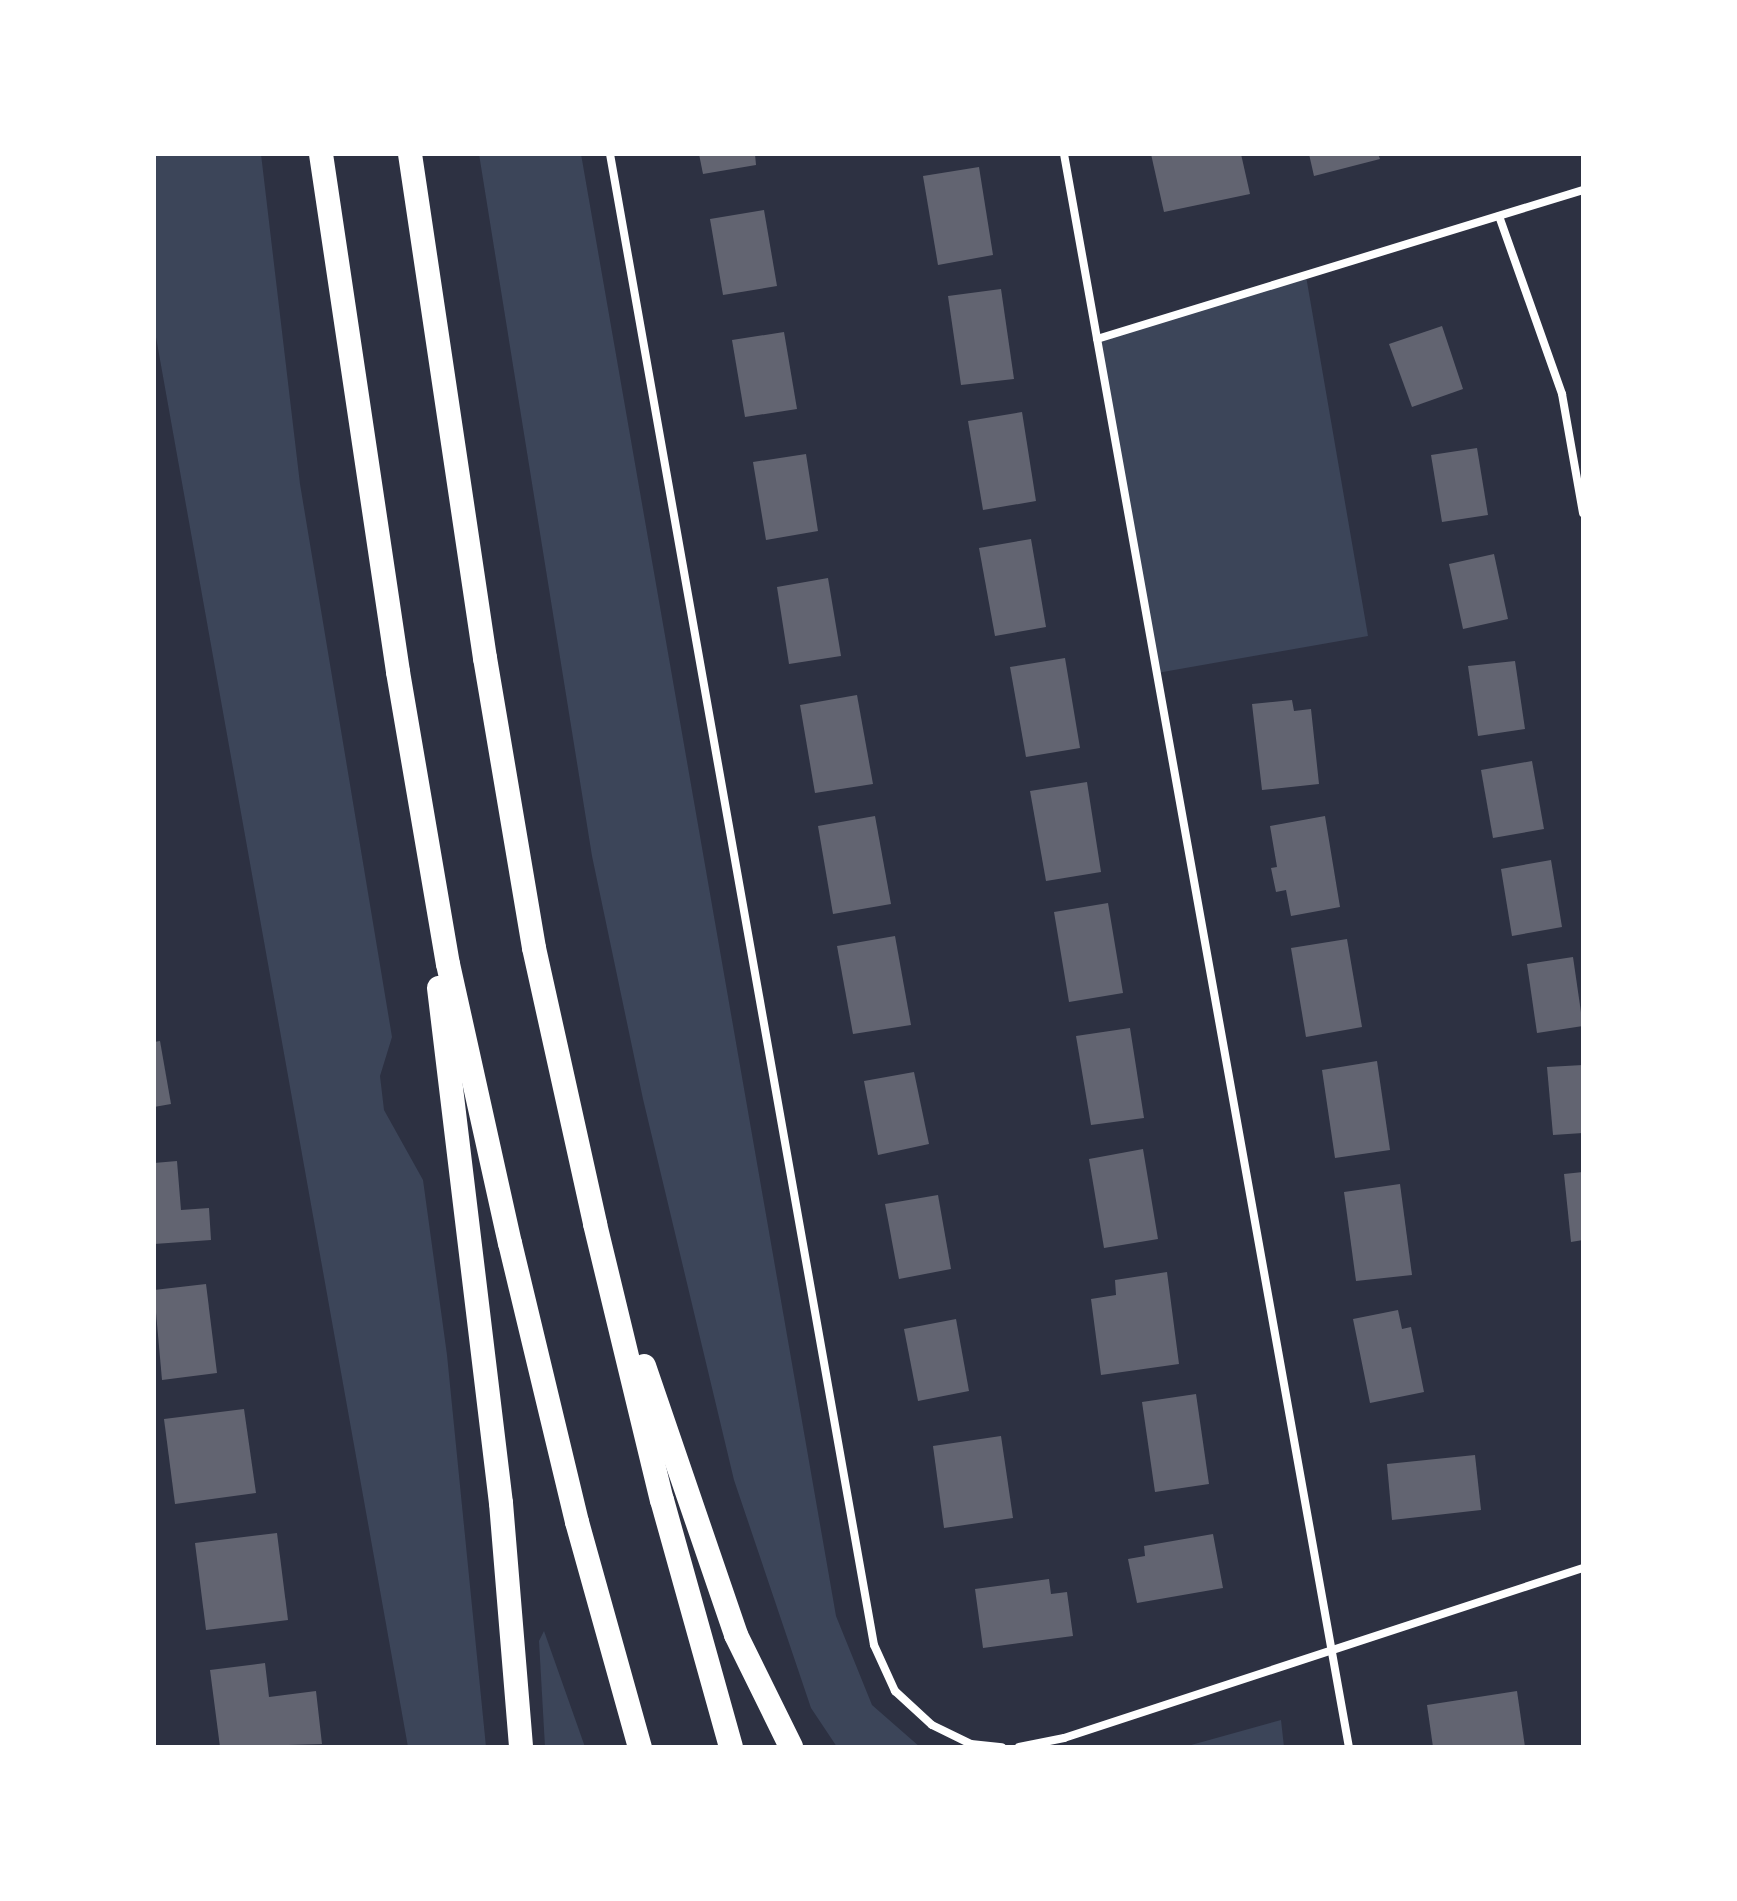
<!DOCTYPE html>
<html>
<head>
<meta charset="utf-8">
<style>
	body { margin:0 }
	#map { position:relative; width:1737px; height:1901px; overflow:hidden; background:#2d3142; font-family:"Archivo Narrow",sans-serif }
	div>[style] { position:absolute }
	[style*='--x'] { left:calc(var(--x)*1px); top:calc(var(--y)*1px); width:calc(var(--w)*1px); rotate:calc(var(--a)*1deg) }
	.green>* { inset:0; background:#3c4559 }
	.building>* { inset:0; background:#626471 }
	.minor>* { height:8px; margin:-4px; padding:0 4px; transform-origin:4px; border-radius:4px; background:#fff }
	.motorway>* { height:24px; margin:-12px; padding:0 12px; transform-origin:12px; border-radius:12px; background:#fff }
	span { translate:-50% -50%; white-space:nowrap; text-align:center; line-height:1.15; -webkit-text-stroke:6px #fff; paint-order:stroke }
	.frame { position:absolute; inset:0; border:156px solid #fff; pointer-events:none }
</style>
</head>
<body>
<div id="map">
	<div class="green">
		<i style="clip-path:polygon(154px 154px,261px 154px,300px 484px,392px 1037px,380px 1076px,384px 1110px,423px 1180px,447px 1355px,486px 1747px,408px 1747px,154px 326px)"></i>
		<i style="clip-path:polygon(479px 154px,581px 154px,836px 1616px,872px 1705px,920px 1747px,837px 1747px,811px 1708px,734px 1480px,643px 1099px,592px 856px)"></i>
		<i style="clip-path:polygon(1306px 276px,1368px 636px,1157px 673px,1097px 339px)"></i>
		<i style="clip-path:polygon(544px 1631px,585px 1747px,545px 1747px,539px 1641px)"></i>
		<i style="clip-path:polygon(1281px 1720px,1284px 1747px,1184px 1747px)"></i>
	</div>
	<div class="building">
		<i style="clip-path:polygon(699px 154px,755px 154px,756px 165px,703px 174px)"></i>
		<i style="clip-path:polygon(1151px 154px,1241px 154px,1250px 194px,1164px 212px)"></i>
		<i style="clip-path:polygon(1309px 154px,1378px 154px,1380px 159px,1314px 176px)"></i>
		<i style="clip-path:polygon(979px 167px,993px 255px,938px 265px,923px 176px)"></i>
		<i style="clip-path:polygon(764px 210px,777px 286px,723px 295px,710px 219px)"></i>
		<i style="clip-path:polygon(1001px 289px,1014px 379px,961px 385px,948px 296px)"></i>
		<i style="clip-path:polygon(1442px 326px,1463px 389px,1412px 407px,1389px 344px)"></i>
		<i style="clip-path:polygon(784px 332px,797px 409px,745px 417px,732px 340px)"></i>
		<i style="clip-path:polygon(1022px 412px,1036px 501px,983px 510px,968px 421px)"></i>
		<i style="clip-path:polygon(1477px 448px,1488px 515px,1442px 522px,1431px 455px)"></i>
		<i style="clip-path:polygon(806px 454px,818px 531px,766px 540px,753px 462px)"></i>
		<i style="clip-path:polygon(1031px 539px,1046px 627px,995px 636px,979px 548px)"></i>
		<i style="clip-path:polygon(1494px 554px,1508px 619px,1463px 629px,1449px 564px)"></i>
		<i style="clip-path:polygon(828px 578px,841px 656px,789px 664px,777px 587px)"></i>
		<i style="clip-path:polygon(1065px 658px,1080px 748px,1026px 757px,1010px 667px)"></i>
		<i style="clip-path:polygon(1515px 661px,1525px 729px,1478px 736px,1468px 666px)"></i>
		<i style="clip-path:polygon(857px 695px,873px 784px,815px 793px,800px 705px)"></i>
		<i style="clip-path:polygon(1292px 700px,1294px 711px,1311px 709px,1319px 784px,1262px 790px,1252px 704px)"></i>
		<i style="clip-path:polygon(1532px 761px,1544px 829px,1493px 838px,1481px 770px)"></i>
		<i style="clip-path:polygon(1087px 782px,1101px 872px,1046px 881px,1030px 791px)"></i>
		<i style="clip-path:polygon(875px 816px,891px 904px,833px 914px,818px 826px)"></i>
		<i style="clip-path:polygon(1325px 816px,1340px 907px,1291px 916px,1286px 890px,1276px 892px,1271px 868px,1277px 867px,1270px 826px)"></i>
		<i style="clip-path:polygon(1551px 860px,1562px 927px,1512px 936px,1501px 869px)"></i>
		<i style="clip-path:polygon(1108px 903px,1123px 993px,1069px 1002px,1054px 912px)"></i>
		<i style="clip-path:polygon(895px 936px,911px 1025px,853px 1034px,837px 946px)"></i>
		<i style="clip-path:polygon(1347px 939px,1362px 1027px,1306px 1037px,1291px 948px)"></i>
		<i style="clip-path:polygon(1573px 957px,1583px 1026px,1537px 1033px,1527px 964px)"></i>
		<i style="clip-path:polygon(1130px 1028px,1144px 1118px,1091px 1125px,1076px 1036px)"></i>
		<i style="clip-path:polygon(160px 1041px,171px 1104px,154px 1107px,154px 1042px)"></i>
		<i style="clip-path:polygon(1377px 1061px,1390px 1150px,1335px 1158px,1322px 1070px)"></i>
		<i style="clip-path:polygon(1583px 1065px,1583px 1133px,1553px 1135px,1547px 1067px)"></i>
		<i style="clip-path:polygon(914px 1072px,929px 1144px,878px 1155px,864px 1081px)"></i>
		<i style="clip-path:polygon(1143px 1149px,1158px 1239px,1104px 1248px,1089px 1159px)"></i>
		<i style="clip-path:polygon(177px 1161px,181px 1210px,209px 1208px,211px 1240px,154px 1244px,154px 1163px)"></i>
		<i style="clip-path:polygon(1583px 1172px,1583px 1240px,1571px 1242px,1564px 1174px)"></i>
		<i style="clip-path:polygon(1400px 1184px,1412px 1275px,1356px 1281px,1344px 1192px)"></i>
		<i style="clip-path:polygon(938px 1195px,951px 1269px,899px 1279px,885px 1204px)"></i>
		<i style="clip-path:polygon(1167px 1272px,1179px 1364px,1101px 1375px,1091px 1299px,1116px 1295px,1115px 1280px)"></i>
		<i style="clip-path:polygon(206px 1284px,217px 1373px,162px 1380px,154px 1290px)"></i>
		<i style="clip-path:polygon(1398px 1310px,1402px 1329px,1411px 1327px,1424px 1392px,1370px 1403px,1353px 1319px)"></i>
		<i style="clip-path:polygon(956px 1319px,969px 1391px,918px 1401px,904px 1329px)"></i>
		<i style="clip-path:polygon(1196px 1394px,1209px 1484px,1155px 1492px,1142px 1402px)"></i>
		<i style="clip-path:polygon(244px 1409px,256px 1493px,175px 1504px,164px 1419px)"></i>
		<i style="clip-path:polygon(1001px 1436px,1013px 1518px,944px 1528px,933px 1446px)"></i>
		<i style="clip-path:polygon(1475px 1455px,1481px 1510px,1392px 1520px,1387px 1464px)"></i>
		<i style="clip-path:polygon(277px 1533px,288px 1620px,206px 1630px,195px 1543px)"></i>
		<i style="clip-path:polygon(1213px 1534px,1223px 1588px,1137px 1603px,1128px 1559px,1145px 1556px,1144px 1546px)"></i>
		<i style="clip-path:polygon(1049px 1579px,1051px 1594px,1067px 1592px,1073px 1636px,983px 1648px,975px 1589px)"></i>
		<i style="clip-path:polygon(265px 1663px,269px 1697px,316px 1691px,322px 1744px,220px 1747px,210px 1670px)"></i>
		<i style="clip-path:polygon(1517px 1691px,1525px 1747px,1433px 1747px,1427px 1705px)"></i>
	</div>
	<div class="minor">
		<i style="--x:610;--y:154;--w:1514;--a:79.96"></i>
		<i style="--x:874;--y:1645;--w:51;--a:65.5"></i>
		<i style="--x:895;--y:1691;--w:50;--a:42.6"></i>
		<i style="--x:932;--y:1725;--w:43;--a:26"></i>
		<i style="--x:971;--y:1744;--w:31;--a:6"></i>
		<i style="--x:1064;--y:154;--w:1618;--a:79.86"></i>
		<i style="--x:1499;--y:216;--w:189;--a:70.5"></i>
		<i style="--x:1562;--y:394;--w:121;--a:80"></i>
		<i style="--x:1097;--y:339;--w:508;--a:-17.04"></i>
		<i style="--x:1019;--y:1747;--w:46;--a:-11.3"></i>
		<i style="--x:1064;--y:1738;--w:546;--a:-18.14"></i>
	</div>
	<div class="motorway">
		<i style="--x:321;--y:154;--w:524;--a:81.54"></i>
		<i style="--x:398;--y:672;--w:296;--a:80.3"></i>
		<i style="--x:448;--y:964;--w:286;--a:77.5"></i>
		<i style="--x:510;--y:1243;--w:287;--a:76.5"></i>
		<i style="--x:577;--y:1522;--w:234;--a:74.4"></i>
		<i style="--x:410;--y:154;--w:510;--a:81.54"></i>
		<i style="--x:485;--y:658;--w:294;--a:80.4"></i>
		<i style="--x:534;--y:948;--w:283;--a:77.5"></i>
		<i style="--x:595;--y:1224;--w:284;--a:76.4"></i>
		<i style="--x:662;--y:1500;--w:256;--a:74.4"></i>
		<i style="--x:439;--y:988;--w:519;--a:83.14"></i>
		<i style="--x:501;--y:1503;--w:245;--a:85.3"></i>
		<i style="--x:644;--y:1366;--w:284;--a:71.1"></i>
		<i style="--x:736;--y:1635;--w:125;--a:63.8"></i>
	</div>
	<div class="frame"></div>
</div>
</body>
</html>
